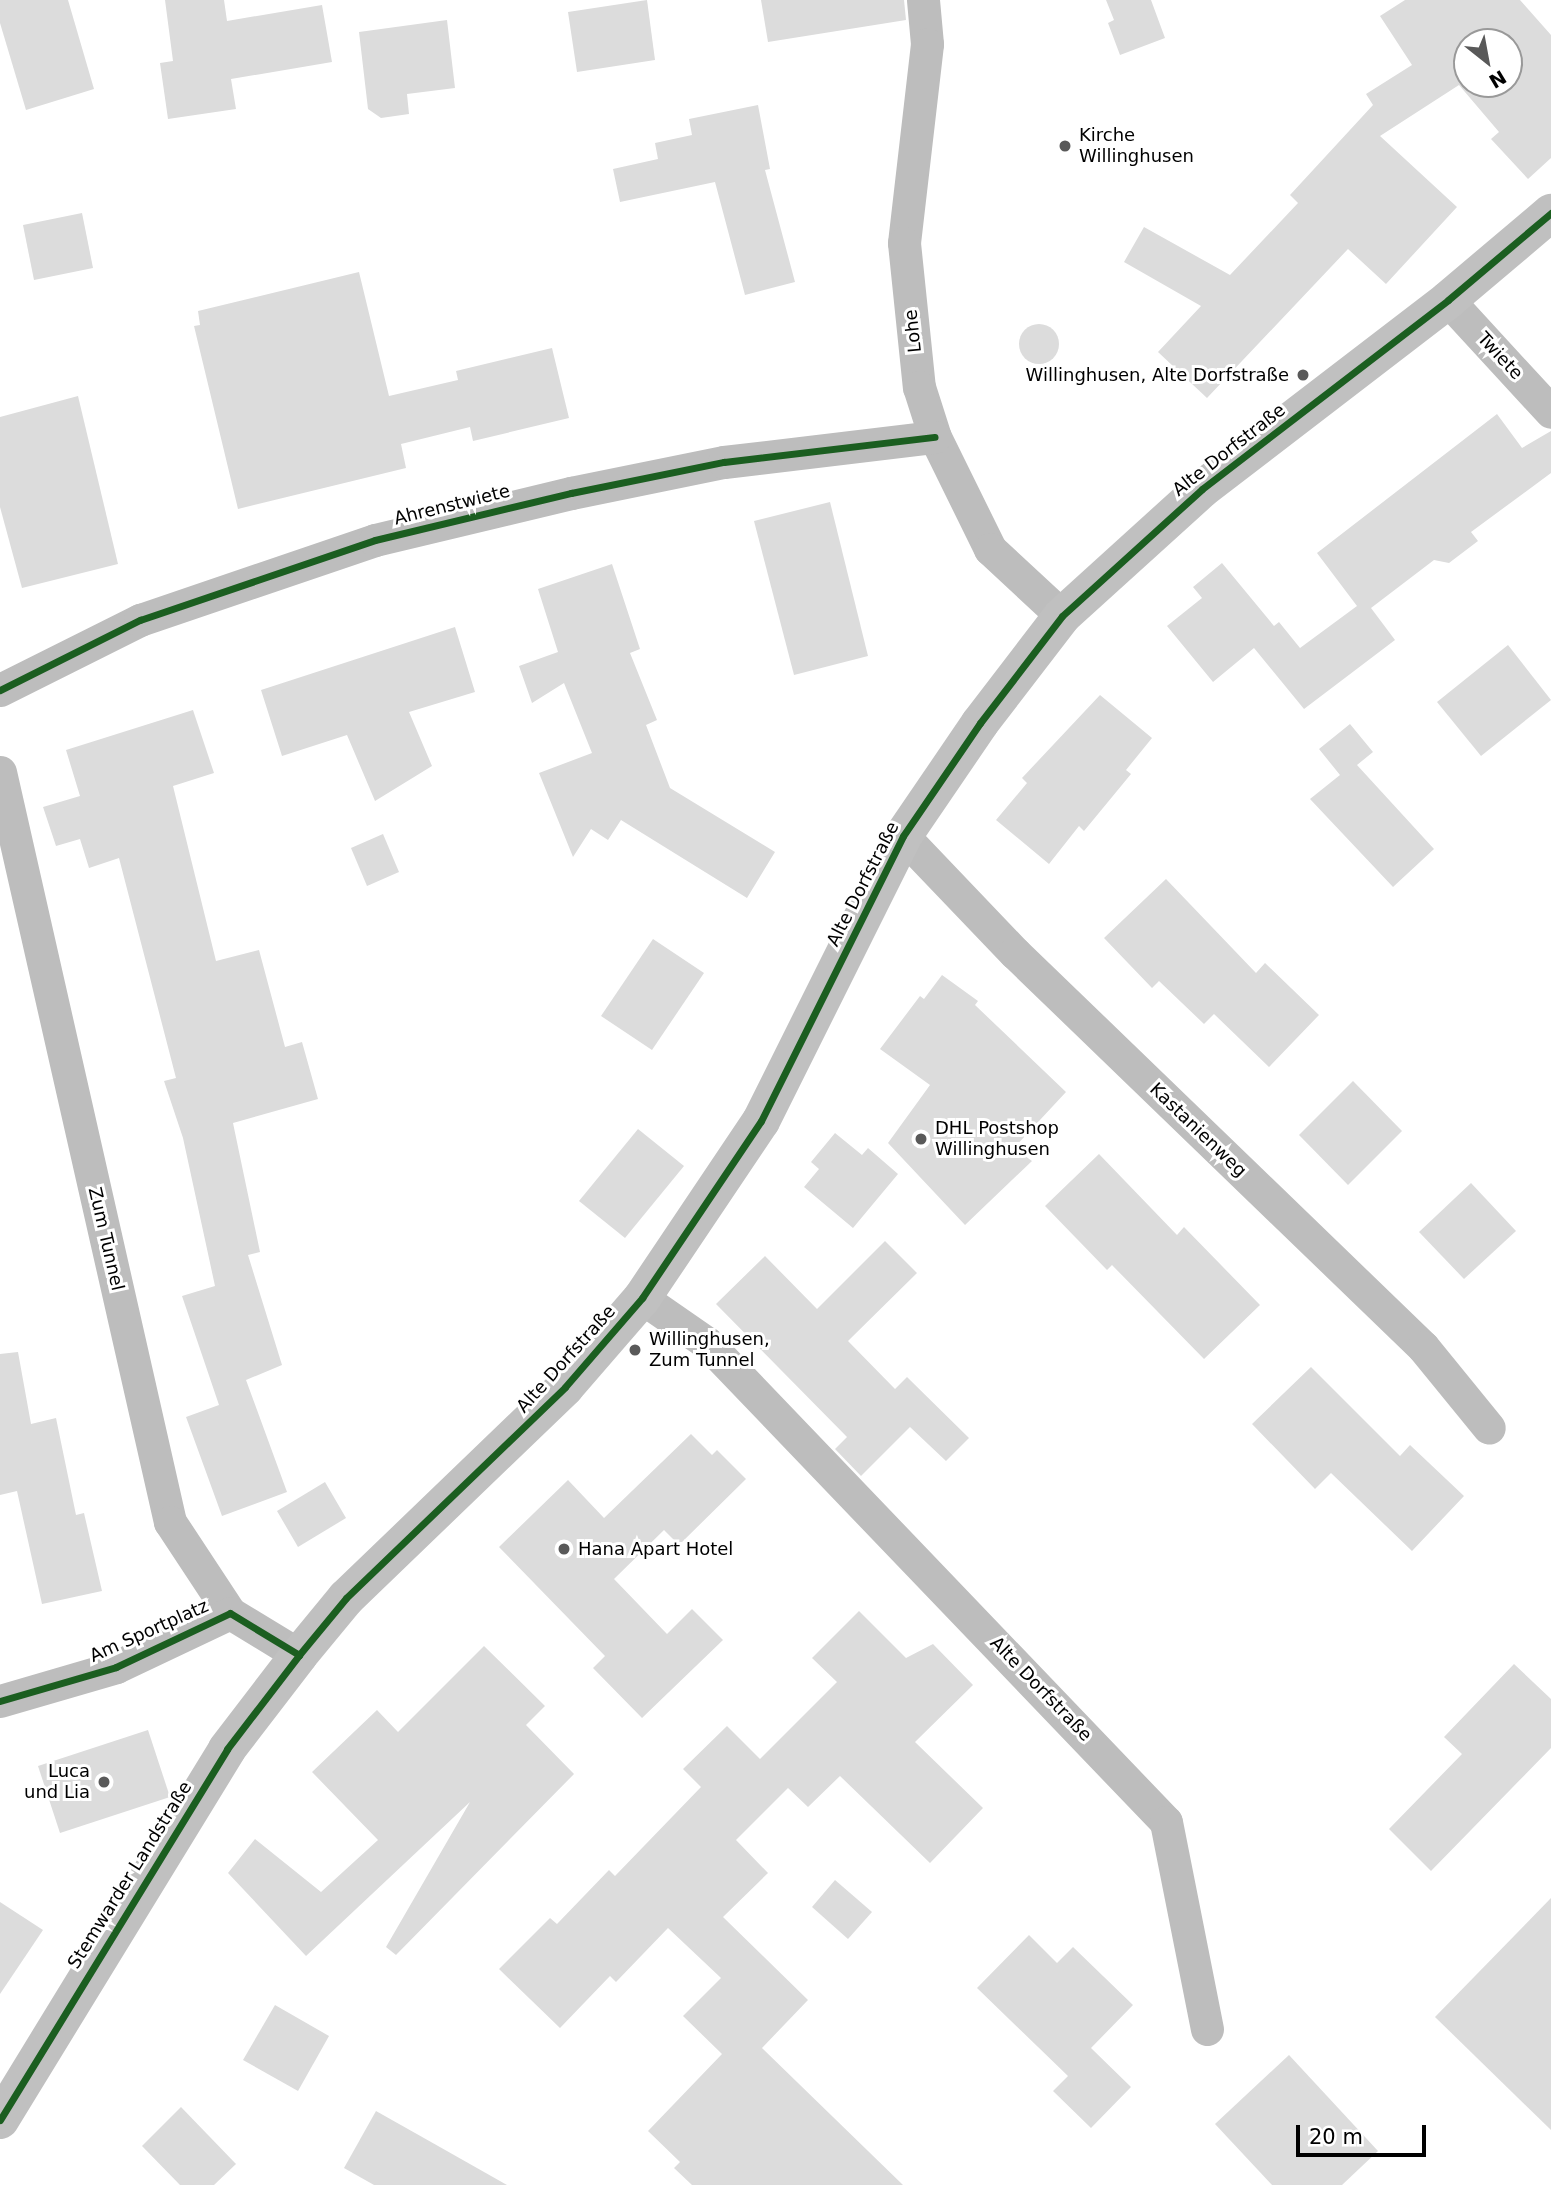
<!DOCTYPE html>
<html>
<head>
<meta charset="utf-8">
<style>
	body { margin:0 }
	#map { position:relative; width:1551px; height:2185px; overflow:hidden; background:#fff; font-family:"DejaVu Sans",sans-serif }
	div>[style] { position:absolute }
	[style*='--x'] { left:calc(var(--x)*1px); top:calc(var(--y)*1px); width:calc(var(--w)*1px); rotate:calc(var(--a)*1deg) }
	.building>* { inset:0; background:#dcdcdc }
	.round { border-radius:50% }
	.street>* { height:33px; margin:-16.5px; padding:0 16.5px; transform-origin:16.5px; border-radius:16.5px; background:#bdbdbd }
	.secondary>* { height:38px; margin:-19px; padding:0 19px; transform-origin:19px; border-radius:19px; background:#c0c0c0 }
	.cycleway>* { height:7px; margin:-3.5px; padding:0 3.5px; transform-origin:3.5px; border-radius:3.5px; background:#1b5e20 }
	.dots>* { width:19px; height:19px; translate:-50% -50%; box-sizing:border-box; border:4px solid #fff; border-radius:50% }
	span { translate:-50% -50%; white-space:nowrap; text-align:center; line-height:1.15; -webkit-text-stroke:6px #fff; paint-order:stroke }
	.poi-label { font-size:18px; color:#000 }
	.left { translate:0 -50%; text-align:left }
	.right { translate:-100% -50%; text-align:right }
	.street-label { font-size:18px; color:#000 }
	.north { position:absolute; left:1453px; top:28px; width:70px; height:70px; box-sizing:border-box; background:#fff; border:2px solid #999; border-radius:50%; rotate:149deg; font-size:19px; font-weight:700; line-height:28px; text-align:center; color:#000 }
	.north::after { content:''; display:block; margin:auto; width:24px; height:32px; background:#595959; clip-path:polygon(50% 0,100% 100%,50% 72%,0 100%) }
	.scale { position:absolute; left:1296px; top:2125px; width:130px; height:32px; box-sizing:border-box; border:4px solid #000; border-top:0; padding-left:9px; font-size:21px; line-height:24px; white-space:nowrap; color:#000; -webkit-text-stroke:5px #fff; paint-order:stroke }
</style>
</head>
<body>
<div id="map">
	<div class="building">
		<i style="clip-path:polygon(0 0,68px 0,94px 89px,26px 110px,0 23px)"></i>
		<i style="clip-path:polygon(165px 0,224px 0,227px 21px,322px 5px,332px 62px,231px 79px,236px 109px,168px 119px,160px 63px,173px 61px)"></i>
		<i style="clip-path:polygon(647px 0,655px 60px,577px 72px,568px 12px)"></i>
		<i style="clip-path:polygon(761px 0,904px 0,906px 20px,768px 42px)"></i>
		<i style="clip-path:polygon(1106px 0,1151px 0,1165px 38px,1120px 55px,1108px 23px,1114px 20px)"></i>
		<i style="clip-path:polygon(evenodd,1405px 0,1520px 0,1551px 35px,1551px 158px,1528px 179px,1491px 139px,1499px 132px,1459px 85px,1380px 136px,1457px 207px,1386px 284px,1348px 249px,1207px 398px,1158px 352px,1201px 306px,1124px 262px,1144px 227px,1230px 275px,1298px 203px,1290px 195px,1373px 105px,1366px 94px,1412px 65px,1380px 16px,1405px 0,1467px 42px,1509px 42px,1509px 84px,1467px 84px,1467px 42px)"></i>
		<i style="clip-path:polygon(447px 20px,455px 88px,407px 94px,409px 114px,381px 118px,368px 109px,359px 32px)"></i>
		<i style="clip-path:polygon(758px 105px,770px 169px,765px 170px,795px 282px,745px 295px,715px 182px,620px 202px,613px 169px,658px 159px,655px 143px,692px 135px,689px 119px)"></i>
		<i style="clip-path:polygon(82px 213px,93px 268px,34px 280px,23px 225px)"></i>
		<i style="clip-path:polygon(359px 272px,389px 396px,458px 380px,456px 371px,552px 348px,569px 418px,473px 441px,470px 427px,401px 444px,406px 468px,238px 509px,194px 326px,200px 325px,198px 311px)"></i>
		<i class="round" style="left:1019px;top:324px;width:40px;height:40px"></i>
		<i style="clip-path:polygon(78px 396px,118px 564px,22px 588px,0 507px,0 417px)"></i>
		<i style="clip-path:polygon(1497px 414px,1522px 448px,1551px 431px,1551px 473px,1471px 532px,1478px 541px,1449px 563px,1434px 560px,1371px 608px,1395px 640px,1304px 709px,1254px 648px,1213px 682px,1167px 626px,1202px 598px,1193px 587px,1222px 563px,1274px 626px,1279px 622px,1300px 648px,1357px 606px,1317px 553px)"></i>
		<i style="clip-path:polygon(830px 502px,868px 656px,794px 675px,754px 521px)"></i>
		<i style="clip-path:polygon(612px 564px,640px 649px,630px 653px,657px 720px,646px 725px,670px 788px,775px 852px,747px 898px,621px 820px,608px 840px,591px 829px,573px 857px,539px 773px,592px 753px,564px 683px,532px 703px,519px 666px,558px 652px,538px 589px)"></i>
		<i style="clip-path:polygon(455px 627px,475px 692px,409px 712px,432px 766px,375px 801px,347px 735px,282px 756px,261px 690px)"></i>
		<i style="clip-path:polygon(1508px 645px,1551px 700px,1481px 756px,1437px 702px)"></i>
		<i style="clip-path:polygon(1100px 695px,1152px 738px,1126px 770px,1131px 774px,1084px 831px,1079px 826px,1049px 864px,996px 820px,1027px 783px,1022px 778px)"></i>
		<i style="clip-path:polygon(193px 710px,214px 773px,173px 786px,216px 961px,259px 950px,285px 1047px,302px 1042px,318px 1099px,233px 1123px,260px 1252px,248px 1255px,282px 1365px,246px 1380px,287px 1492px,222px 1516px,186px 1417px,219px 1405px,182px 1296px,215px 1286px,183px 1138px,164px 1081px,176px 1078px,119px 858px,89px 868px,80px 839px,56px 846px,43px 807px,80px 796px,66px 750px)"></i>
		<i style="clip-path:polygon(1350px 724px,1373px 752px,1357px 765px,1434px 849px,1393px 887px,1310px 799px,1340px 775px,1319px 749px)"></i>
		<i style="clip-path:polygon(383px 834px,399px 872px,367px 886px,351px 848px)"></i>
		<i style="clip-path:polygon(1166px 879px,1256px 973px,1265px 963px,1319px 1015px,1269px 1067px,1214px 1014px,1204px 1024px,1159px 981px,1152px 988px,1104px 938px)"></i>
		<i style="clip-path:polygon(653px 939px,704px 973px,652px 1050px,601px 1016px)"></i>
		<i style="clip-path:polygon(942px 975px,978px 1001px,975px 1005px,1066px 1092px,1014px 1148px,1032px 1161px,965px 1225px,888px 1143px,930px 1085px,880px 1049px,920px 996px,924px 999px)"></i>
		<i style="clip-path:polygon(1353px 1081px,1402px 1131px,1348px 1185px,1299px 1135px)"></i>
		<i style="clip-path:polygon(638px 1129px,684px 1166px,625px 1238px,579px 1201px)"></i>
		<i style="clip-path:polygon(835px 1133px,862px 1155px,868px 1148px,898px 1174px,853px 1228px,804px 1187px,819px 1169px,811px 1162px)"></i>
		<i style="clip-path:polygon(1099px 1154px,1177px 1235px,1184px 1227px,1260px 1305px,1204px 1359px,1112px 1265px,1107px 1270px,1045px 1206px)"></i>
		<i style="clip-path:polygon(1471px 1183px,1516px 1231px,1464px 1279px,1419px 1232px)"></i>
		<i style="clip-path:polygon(885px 1241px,917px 1273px,848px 1341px,895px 1389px,907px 1377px,969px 1438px,946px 1461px,910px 1427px,861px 1476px,835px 1449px,847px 1437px,716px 1304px,765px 1256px,817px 1309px)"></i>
		<i style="clip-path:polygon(18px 1352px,31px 1424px,56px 1418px,76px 1515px,84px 1513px,102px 1591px,42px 1604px,17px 1491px,0 1495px,0 1354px)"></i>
		<i style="clip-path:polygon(1311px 1367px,1400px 1456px,1410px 1445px,1464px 1496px,1412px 1551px,1331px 1473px,1315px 1489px,1252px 1424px)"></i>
		<i style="clip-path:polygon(691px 1434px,712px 1455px,717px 1450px,746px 1479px,679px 1545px,664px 1530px,614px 1579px,667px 1634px,692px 1609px,723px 1640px,642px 1718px,593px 1668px,605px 1656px,499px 1547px,568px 1480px,604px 1518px)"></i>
		<i style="clip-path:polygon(325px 1482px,346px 1518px,298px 1547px,277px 1511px)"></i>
		<i style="clip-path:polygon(859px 1611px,906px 1658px,933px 1644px,973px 1685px,915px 1742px,983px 1808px,930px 1863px,840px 1776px,808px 1807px,788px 1788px,736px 1840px,768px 1873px,723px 1917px,808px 2000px,762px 2048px,903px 2185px,692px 2185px,674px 2168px,680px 2162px,648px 2131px,722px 2054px,683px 2016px,721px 1978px,668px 1928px,616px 1982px,610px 1976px,560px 2028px,499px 1969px,550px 1918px,557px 1924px,609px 1870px,615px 1876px,701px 1787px,683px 1769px,727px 1726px,760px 1759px,837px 1682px,812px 1658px)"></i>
		<i style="clip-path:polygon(484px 1646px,545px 1706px,526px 1725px,574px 1774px,396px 1955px,386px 1947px,470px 1802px,306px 1956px,228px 1873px,255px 1839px,321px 1892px,378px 1840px,312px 1772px,377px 1710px,398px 1732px)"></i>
		<i style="clip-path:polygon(1514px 1664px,1551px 1699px,1551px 1748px,1431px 1871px,1389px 1829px,1462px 1754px,1444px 1737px)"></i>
		<i style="clip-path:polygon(148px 1730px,170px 1797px,60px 1833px,38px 1766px)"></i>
		<i style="clip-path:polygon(835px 1880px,872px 1912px,848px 1939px,812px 1907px)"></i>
		<i style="clip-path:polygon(1551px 1898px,1551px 2130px,1435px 2017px)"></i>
		<i style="clip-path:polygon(0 1902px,43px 1930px,0 1994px)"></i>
		<i style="clip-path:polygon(1029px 1935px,1057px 1963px,1073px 1947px,1133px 2005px,1091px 2048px,1131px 2087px,1091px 2128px,1053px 2091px,1068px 2076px,977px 1988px)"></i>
		<i style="clip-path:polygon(275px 2005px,329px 2036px,298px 2091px,243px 2060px)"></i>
		<i style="clip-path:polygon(1289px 2055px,1378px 2151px,1342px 2185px,1272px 2185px,1215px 2124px)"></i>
		<i style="clip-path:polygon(181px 2107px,236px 2164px,214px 2185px,180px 2185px,142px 2146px)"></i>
		<i style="clip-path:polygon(376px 2111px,431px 2142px,507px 2185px,374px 2185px,344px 2168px)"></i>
	</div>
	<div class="street">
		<i style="--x:923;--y:0;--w:44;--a:84.8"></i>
		<i style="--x:927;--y:44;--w:200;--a:96.6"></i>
		<i style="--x:904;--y:243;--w:145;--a:84.1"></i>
		<i style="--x:919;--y:387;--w:52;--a:72.3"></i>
		<i style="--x:935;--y:437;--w:125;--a:63.8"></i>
		<i style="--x:990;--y:549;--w:98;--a:42.9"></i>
		<i style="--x:1448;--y:300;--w:152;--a:47.4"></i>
		<i style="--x:0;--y:690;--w:157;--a:-26.6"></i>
		<i style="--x:140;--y:620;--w:248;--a:-18.8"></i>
		<i style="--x:375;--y:540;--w:202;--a:-13.5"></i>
		<i style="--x:571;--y:493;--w:156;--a:-11.5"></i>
		<i style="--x:724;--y:462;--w:212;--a:-6.8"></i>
		<i style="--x:0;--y:772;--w:769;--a:77.23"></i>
		<i style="--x:170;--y:1522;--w:109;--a:56.6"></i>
		<i style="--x:230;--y:1613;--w:81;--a:31.3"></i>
		<i style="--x:903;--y:836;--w:162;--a:46.3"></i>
		<i style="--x:1015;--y:953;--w:567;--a:44"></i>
		<i style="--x:1423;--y:1347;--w:104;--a:50.8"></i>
		<i style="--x:642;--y:1298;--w:79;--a:34.7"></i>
		<i style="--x:707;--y:1343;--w:663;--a:46.22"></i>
		<i style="--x:1166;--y:1822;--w:211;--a:78.8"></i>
		<i style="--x:0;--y:1701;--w:121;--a:-16.3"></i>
		<i style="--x:116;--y:1667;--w:126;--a:-25.3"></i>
	</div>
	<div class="secondary">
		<i style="--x:0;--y:2120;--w:435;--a:-58.5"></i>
		<i style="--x:227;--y:1749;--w:118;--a:-52.5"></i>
		<i style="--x:299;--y:1655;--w:74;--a:-50.5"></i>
		<i style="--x:346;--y:1598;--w:304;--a:-43.9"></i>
		<i style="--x:565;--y:1387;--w:118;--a:-49.1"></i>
		<i style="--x:642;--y:1298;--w:213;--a:-56.1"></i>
		<i style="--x:761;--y:1121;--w:318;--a:-63.5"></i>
		<i style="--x:903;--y:836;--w:137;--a:-55.7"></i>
		<i style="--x:980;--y:723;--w:135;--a:-52.5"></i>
		<i style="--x:1062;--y:616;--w:189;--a:-42.2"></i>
		<i style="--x:1202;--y:489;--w:310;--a:-37.5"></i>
		<i style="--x:1448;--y:300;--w:135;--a:-40.2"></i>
	</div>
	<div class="cycleway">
		<i style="--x:0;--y:690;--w:157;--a:-26.6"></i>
		<i style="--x:140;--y:620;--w:248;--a:-18.8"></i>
		<i style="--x:375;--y:540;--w:202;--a:-13.5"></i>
		<i style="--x:571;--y:493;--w:156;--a:-11.5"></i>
		<i style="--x:724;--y:462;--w:212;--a:-6.8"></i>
		<i style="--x:0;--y:1701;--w:121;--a:-16.3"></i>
		<i style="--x:116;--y:1667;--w:126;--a:-25.3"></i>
		<i style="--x:230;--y:1613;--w:81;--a:31.3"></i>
		<i style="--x:0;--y:2120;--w:435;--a:-58.5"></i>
		<i style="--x:227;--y:1749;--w:118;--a:-52.5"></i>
		<i style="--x:299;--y:1655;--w:74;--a:-50.5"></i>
		<i style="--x:346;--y:1598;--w:304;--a:-43.9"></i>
		<i style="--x:565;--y:1387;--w:118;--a:-49.1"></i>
		<i style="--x:642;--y:1298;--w:213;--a:-56.1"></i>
		<i style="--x:761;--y:1121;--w:318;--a:-63.5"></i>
		<i style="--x:903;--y:836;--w:137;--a:-55.7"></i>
		<i style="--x:980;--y:723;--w:135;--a:-52.5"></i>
		<i style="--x:1062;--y:616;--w:189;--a:-42.2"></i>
		<i style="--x:1202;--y:489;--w:310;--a:-37.5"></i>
		<i style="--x:1448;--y:300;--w:135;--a:-40.2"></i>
	</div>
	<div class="dots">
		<i style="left:1065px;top:146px;background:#595959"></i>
		<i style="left:1303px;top:375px;background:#595959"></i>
		<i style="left:921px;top:1139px;background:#595959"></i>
		<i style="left:635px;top:1350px;background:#595959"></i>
		<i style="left:564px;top:1549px;background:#595959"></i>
		<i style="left:104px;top:1782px;background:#595959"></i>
	</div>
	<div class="poi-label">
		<span class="left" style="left:1079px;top:146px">Kirche<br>Willinghusen</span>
		<span class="right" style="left:1289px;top:375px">Willinghusen, Alte Dorfstraße</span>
		<span class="left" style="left:935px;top:1139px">DHL Postshop<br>Willinghusen</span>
		<span class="left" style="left:649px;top:1350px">Willinghusen,<br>Zum Tunnel</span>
		<span class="left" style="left:578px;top:1549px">Hana Apart Hotel</span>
		<span class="right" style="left:90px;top:1782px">Luca<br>und Lia</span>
	</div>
	<div class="street-label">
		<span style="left:913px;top:331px;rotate:-96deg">Lohe</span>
		<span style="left:1500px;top:356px;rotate:47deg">Twiete</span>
		<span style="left:1229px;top:450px;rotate:-38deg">Alte Dorfstraße</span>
		<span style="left:452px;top:505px;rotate:-14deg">Ahrenstwiete</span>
		<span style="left:863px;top:884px;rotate:-63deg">Alte Dorfstraße</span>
		<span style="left:1198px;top:1130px;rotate:44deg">Kastanienweg</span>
		<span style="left:106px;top:1239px;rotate:77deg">Zum Tunnel</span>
		<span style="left:566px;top:1359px;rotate:-48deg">Alte Dorfstraße</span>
		<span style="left:149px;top:1631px;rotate:-24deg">Am Sportplatz</span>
		<span style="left:1041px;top:1689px;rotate:46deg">Alte Dorfstraße</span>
		<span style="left:130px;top:1875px;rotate:-58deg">Stemwarder Landstraße</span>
	</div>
	<div class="north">N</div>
	<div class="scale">20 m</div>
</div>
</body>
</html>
